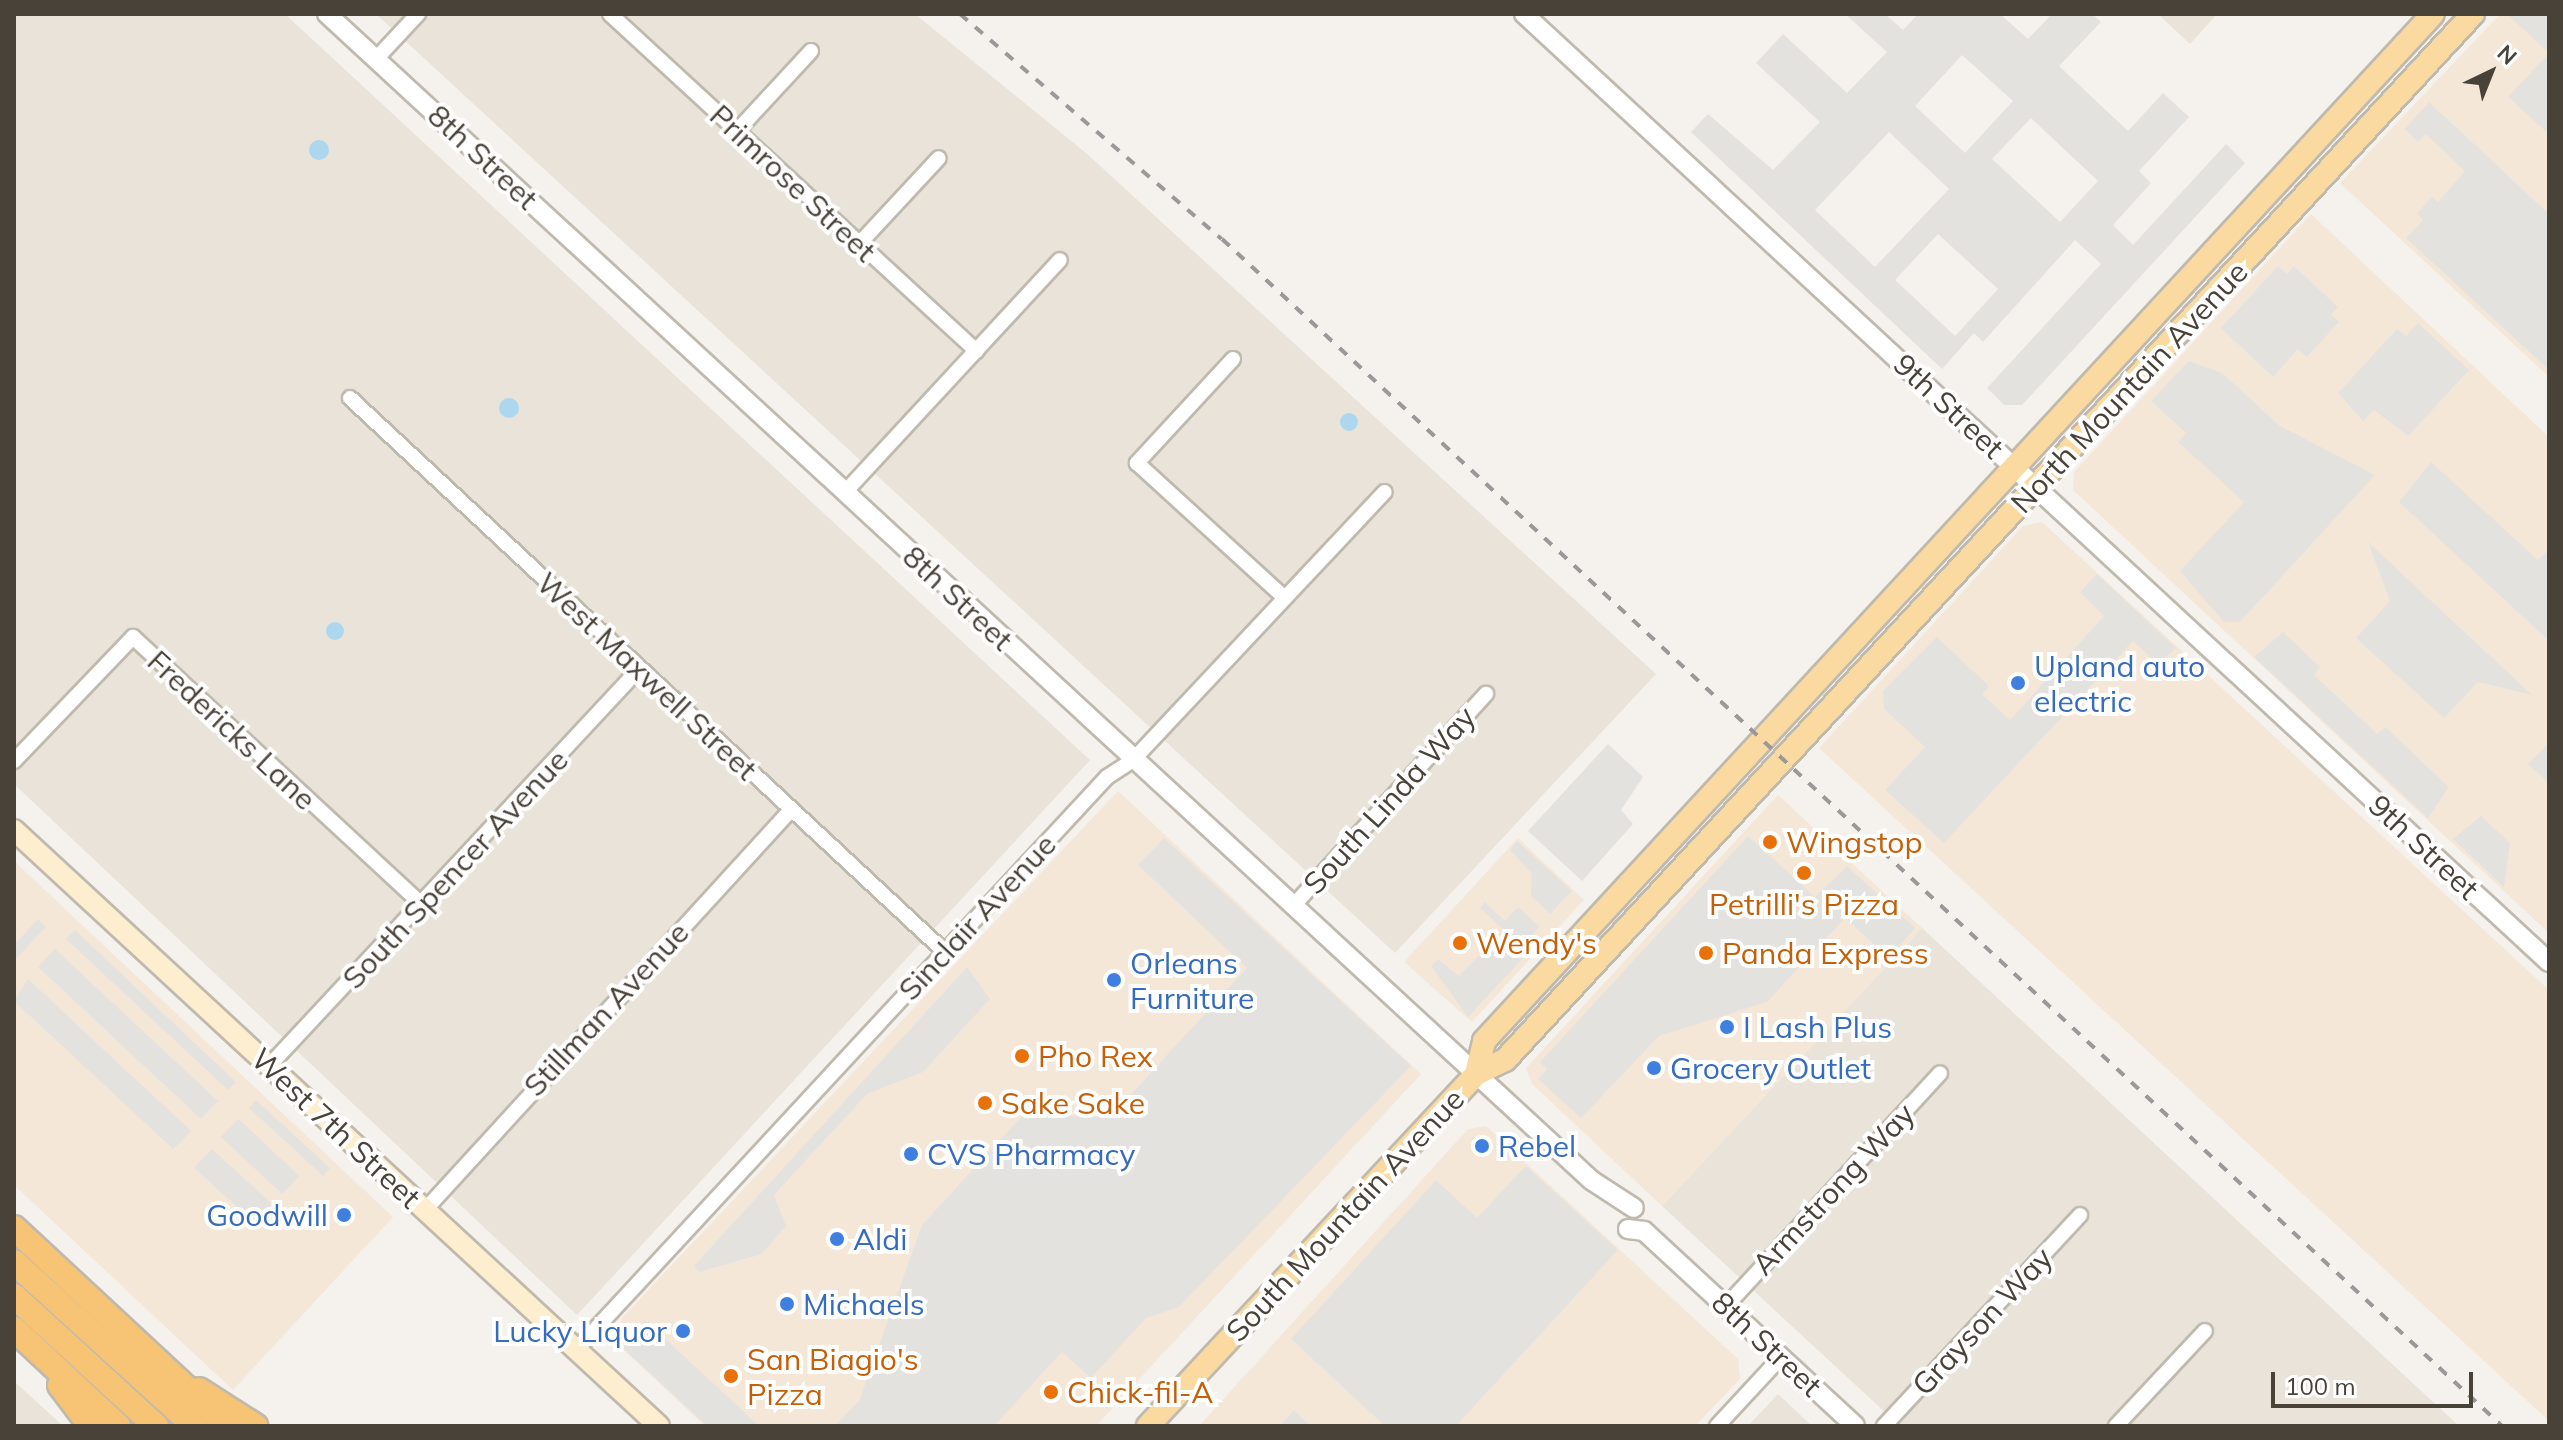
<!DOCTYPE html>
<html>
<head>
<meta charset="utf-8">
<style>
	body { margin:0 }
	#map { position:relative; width:2563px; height:1440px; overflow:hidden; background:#f5f1ec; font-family:Mulish,sans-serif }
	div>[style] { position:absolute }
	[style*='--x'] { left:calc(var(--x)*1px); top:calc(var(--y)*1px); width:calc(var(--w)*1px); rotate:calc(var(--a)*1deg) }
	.residential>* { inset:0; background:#e9e3da }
	.commercial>* { inset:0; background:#f5e7d8 }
	.parking>* { inset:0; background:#e4e2df }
	.water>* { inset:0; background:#acd7ee }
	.round { border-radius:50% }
	.roads { filter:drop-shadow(2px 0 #c0b9ae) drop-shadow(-2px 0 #c0b9ae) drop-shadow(0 2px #c0b9ae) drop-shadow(0 -2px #c0b9ae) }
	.minor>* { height:14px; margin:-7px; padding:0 7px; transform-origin:7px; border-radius:7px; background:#fff }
	.tertiary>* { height:18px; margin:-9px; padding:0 9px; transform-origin:9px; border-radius:9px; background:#fff }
	.secondary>* { height:20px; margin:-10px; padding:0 10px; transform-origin:10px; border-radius:10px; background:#fceece }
	.primary>* { height:22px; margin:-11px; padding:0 11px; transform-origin:11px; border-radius:11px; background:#fadaa0 }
	.motorway>* { height:24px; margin:-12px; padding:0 12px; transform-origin:12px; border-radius:12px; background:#f7c374 }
	.rail>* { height:4px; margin-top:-2px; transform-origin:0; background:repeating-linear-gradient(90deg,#999 0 10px,transparent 0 20px) }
	.dots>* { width:22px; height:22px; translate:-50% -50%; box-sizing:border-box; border:4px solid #fff; border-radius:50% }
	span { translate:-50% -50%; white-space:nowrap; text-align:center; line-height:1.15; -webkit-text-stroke:8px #fff; paint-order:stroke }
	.street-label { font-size:30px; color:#494239 }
	.shop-label { font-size:30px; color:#366cbe }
	.left { translate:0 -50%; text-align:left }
	.right { translate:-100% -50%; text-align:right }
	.food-label { font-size:30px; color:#c56008 }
	.frame { position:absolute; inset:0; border:16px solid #494239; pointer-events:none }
	.north { position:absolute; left:2451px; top:32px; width:80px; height:80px; -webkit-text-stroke:6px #fff; paint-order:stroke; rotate:43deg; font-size:22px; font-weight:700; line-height:32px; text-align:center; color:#494239 }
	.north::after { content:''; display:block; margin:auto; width:28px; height:36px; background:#494239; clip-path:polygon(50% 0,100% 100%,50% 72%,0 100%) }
	.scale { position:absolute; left:2271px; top:1372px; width:202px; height:36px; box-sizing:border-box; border:4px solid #494239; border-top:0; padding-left:10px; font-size:24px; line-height:28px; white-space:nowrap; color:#494239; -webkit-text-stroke:6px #fff; paint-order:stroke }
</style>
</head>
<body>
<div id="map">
	<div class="residential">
		<i style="clip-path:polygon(14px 14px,285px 14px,1090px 760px,577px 1315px,14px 784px)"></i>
		<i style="clip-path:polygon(376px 14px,915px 14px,1086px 153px,1656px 674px,1395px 953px)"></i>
		<i style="clip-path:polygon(2158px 14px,2217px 14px,2190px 44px)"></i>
		<i style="clip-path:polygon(1922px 928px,2459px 1426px,1900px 1426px,1662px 1206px)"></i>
		<i style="clip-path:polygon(14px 1381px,63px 1426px,14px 1426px)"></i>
		<i style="clip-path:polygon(1778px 1394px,1812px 1426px,1748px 1426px)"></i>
	</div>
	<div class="commercial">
		<i style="clip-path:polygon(2500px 14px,2549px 14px,2549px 377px,2340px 183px)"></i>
		<i style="clip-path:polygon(2311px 214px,2549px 437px,2549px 933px,2073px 490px,2074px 472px)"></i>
		<i style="clip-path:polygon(2042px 522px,2549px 990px,2549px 1421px,1819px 748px,2023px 526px)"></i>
		<i style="clip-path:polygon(1118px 791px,1421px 1074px,1096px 1426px,705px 1426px,614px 1341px,622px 1318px)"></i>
		<i style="clip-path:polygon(1778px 795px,1922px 928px,1662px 1206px,1532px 1084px,1526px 1068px)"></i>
		<i style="clip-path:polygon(1518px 838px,1584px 900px,1472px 1022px,1404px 962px)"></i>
		<i style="clip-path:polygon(14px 861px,393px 1217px,233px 1390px,14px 1185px)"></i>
		<i style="clip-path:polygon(1486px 1126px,1738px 1359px,1740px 1379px,1695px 1426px,1199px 1426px,1468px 1129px)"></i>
	</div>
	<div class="parking">
		<i style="clip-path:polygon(evenodd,1845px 14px,1885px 14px,1903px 30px,1918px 14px,2000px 14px,2028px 39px,2052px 14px,2092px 14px,2101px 22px,2059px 66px,2128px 131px,2163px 93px,2189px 117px,2139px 171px,2151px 183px,2113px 225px,2133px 245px,2226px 144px,2245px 163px,2022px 405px,2004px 405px,1987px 388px,2101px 264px,2075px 240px,1983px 342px,1974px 333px,1942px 369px,1691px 132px,1708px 114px,1773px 170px,1820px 122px,1756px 63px,1783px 34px,1847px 93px,1887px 52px,1845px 14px,1962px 55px,2013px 101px,1965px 153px,1915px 106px,1962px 55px,1845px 14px,2031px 118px,2098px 181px,2060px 222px,1992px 159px,2031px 118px,1845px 14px,1889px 132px,1949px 189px,1875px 267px,1815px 210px,1889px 132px,1845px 14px,1938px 234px,1998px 289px,1955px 336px,1895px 280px,1938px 234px)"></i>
		<i style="clip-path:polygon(2511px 14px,2549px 14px,2549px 53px,2509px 16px)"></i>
		<i style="clip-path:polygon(2549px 53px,2549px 134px,2508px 97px)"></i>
		<i style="clip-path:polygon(2429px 102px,2549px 214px,2549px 370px,2406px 238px,2423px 220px,2417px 213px,2432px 197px,2438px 202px,2465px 171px,2426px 134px,2418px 142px,2405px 129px)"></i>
		<i style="clip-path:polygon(2278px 266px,2287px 274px,2294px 266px,2338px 307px,2331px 314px,2339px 322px,2307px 357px,2298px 349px,2273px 377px,2221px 328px)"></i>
		<i style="clip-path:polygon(2418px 323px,2469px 370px,2408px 436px,2374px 410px,2363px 421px,2338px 393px,2397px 329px,2406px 336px)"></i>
		<i style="clip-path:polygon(2189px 361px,2222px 373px,2280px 426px,2375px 475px,2240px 622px,2224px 622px,2180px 571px,2244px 502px,2178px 442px,2186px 433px,2151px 401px)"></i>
		<i style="clip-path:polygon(2431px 462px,2538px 560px,2549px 550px,2549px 641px,2399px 502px)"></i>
		<i style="clip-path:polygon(2368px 542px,2532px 695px,2478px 682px,2444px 718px,2356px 638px,2390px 601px)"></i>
		<i style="clip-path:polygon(2097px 574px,2176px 648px,2158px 664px,2133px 641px,1944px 843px,1885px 790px,1925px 747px,1884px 709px,1883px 691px,1937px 637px,1989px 686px,1982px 694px,2010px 720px,2104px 616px,2080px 592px)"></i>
		<i style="clip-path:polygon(2283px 632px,2320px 667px,2314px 675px,2377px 734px,2385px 727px,2449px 787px,2428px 818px,2254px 657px)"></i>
		<i style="clip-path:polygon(2549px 742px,2549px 783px,2528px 764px)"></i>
		<i style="clip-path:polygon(1608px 744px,1643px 777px,1621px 810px,1633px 824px,1582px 881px,1528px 831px)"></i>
		<i style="clip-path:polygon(2481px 816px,2510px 843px,2504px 887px,2453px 839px)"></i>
		<i style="clip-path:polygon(1748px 836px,1815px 897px,1847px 866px,1915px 928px,1889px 958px,1845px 918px,1767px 1002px,1659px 1036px,1581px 1118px,1538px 1079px,1547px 1069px,1540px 1062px)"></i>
		<i style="clip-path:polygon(1164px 838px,1411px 1066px,1179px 1307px,1146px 1318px,1091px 1378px,1062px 1352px,994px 1426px,835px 1426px,859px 1401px,922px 1225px,1022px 1116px,1111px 1116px,1247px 968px,1138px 865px)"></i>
		<i style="clip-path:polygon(1517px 841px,1572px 891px,1550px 914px,1531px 896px,1532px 874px,1510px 850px)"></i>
		<i style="clip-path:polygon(1485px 902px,1505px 921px,1518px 907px,1539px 926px,1523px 947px,1480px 908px)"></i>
		<i style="clip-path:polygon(38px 919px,46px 927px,14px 961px,14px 945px)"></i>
		<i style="clip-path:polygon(75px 930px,236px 1082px,228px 1090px,66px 939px)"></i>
		<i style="clip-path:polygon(1487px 947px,1525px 956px,1468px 1017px,1431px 966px,1438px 959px,1459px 976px)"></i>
		<i style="clip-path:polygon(55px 949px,218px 1101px,201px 1119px,38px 967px)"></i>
		<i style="clip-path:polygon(967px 967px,990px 999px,923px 1072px,867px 1094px,774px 1195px,786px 1226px,762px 1254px,699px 1272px,694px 1266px)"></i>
		<i style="clip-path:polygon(28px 979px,191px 1131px,173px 1149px,14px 1001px)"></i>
		<i style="clip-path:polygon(256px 1100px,330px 1168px,323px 1176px,249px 1108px)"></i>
		<i style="clip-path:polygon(239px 1119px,299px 1176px,282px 1194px,221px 1137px)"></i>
		<i style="clip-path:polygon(212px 1149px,272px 1204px,255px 1223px,194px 1168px)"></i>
		<i style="clip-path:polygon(1526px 1166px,1618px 1250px,1456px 1426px,1385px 1426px,1291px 1339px,1436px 1180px,1477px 1218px)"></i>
		<i style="clip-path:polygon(645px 1320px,757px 1424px,707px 1426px,623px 1348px)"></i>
		<i style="clip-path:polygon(1294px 1410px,1311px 1426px,1280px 1426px)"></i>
	</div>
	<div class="water">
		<i class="round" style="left:309px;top:140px;width:20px;height:20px"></i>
		<i class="round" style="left:499px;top:398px;width:20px;height:20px"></i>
		<i class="round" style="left:1340px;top:413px;width:18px;height:18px"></i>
		<i class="round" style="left:326px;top:622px;width:18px;height:18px"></i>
	</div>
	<div class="roads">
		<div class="minor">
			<i style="--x:610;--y:14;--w:498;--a:42.6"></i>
			<i style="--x:376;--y:59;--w:62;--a:-47"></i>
			<i style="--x:737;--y:131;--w:109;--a:-47.2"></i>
			<i style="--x:859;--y:244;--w:117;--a:-47.1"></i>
			<i style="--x:1233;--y:359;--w:142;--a:132.7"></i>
			<i style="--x:1137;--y:463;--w:200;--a:42.4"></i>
			<i style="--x:350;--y:398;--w:813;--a:42.96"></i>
			<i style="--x:845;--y:492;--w:316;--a:-47.2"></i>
			<i style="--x:14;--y:761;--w:172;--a:-46.2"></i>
			<i style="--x:133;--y:637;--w:396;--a:42.8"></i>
			<i style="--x:1293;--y:906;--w:287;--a:-47.7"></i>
			<i style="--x:269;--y:1066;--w:541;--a:-47.02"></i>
			<i style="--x:425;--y:1210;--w:541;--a:-47.55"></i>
			<i style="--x:1726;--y:1306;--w:316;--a:-47.4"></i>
			<i style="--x:576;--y:1350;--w:781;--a:-47.18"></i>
			<i style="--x:1107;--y:777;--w:30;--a:-33"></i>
			<i style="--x:1132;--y:761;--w:369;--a:-46.8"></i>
			<i style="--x:1717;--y:1426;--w:94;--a:-47.2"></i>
			<i style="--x:1884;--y:1426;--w:288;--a:-47.1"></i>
			<i style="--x:2116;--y:1426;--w:130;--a:-46.9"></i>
		</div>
		<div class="tertiary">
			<i style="--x:327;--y:14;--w:1720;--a:42.69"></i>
			<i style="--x:1591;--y:1180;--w:51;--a:33.1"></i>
			<i style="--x:1524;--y:14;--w:1396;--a:42.77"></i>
			<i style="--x:1628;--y:1229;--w:16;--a:7"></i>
			<i style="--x:1644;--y:1231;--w:287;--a:42.7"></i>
		</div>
		<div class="secondary">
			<i style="--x:14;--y:830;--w:878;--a:42.74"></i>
		</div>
		<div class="primary">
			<i style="--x:1476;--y:1074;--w:34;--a:-76"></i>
			<i style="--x:1484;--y:1041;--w:1398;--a:-47.26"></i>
			<i style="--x:1148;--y:1426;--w:481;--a:-47"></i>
			<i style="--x:1476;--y:1074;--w:32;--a:-26"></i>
			<i style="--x:1505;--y:1060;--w:1425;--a:-47.22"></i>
		</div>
		<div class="motorway">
			<i style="--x:14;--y:1228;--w:291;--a:42.9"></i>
			<i style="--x:14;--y:1262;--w:244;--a:42.3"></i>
			<i style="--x:14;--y:1296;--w:193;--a:42.5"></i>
			<i style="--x:14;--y:1329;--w:142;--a:43"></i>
			<i style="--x:60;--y:1385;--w:51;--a:52.9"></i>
			<i style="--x:199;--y:1390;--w:67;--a:32.7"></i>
		</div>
	</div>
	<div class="rail">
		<i style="--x:960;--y:14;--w:345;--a:40.7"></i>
		<i style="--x:1222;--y:239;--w:1746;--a:42.84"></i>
	</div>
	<div class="dots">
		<i style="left:2018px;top:683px;background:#3f7fe0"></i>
		<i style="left:1770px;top:842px;background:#e8710a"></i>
		<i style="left:1804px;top:873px;background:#e8710a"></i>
		<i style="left:1460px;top:943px;background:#e8710a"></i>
		<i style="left:1706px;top:953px;background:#e8710a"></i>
		<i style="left:1114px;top:980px;background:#3f7fe0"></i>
		<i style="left:1727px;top:1027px;background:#3f7fe0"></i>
		<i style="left:1022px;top:1056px;background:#e8710a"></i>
		<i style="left:1654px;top:1068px;background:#3f7fe0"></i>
		<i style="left:985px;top:1103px;background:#e8710a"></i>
		<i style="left:1482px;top:1146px;background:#3f7fe0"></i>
		<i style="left:911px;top:1154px;background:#3f7fe0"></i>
		<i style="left:344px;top:1215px;background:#3f7fe0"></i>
		<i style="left:837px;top:1239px;background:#3f7fe0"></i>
		<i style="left:787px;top:1304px;background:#3f7fe0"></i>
		<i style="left:683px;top:1331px;background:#3f7fe0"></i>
		<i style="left:731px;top:1376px;background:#e8710a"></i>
		<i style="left:1051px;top:1392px;background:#e8710a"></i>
	</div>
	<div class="street-label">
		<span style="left:483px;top:157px;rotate:43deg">8th Street</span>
		<span style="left:793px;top:183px;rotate:43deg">Primrose Street</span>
		<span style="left:2129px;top:387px;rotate:-47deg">North Mountain Avenue</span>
		<span style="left:1949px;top:406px;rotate:43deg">9th Street</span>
		<span style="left:958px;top:598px;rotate:43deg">8th Street</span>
		<span style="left:647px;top:676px;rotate:43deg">West Maxwell Street</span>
		<span style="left:232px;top:730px;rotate:43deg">Fredericks Lane</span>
		<span style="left:1389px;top:800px;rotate:-48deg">South Linda Way</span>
		<span style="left:2424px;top:847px;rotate:43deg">9th Street</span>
		<span style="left:455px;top:869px;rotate:-47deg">South Spencer Avenue</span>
		<span style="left:977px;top:917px;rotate:-47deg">Sinclair Avenue</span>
		<span style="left:606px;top:1009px;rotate:-47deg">Stillman Avenue</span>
		<span style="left:336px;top:1128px;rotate:43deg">West 7th Street</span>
		<span style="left:1833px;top:1189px;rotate:-47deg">Armstrong Way</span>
		<span style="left:1345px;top:1215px;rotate:-47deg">South Mountain Avenue</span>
		<span style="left:1982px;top:1321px;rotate:-47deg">Grayson Way</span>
		<span style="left:1767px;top:1344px;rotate:43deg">8th Street</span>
	</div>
	<div class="shop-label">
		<span class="left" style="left:2034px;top:683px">Upland auto<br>electric</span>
		<span class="left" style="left:1130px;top:980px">Orleans<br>Furniture</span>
		<span class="left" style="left:1743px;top:1027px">I Lash Plus</span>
		<span class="left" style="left:1670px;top:1068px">Grocery Outlet</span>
		<span class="left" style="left:1498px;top:1146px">Rebel</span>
		<span class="left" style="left:927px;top:1154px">CVS Pharmacy</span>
		<span class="right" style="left:328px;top:1215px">Goodwill</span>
		<span class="left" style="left:853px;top:1239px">Aldi</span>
		<span class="left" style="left:803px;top:1304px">Michaels</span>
		<span class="right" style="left:667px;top:1331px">Lucky Liquor</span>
	</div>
	<div class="food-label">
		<span class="left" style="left:1786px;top:842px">Wingstop</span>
		<span style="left:1804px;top:904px">Petrilli's Pizza</span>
		<span class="left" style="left:1476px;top:943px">Wendy's</span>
		<span class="left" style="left:1722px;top:953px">Panda Express</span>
		<span class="left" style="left:1038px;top:1056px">Pho Rex</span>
		<span class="left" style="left:1001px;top:1103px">Sake Sake</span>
		<span class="left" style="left:747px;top:1376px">San Biagio's<br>Pizza</span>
		<span class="left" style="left:1067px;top:1392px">Chick-fil-A</span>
	</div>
	<div class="frame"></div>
	<div class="north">N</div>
	<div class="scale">100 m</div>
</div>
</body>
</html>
